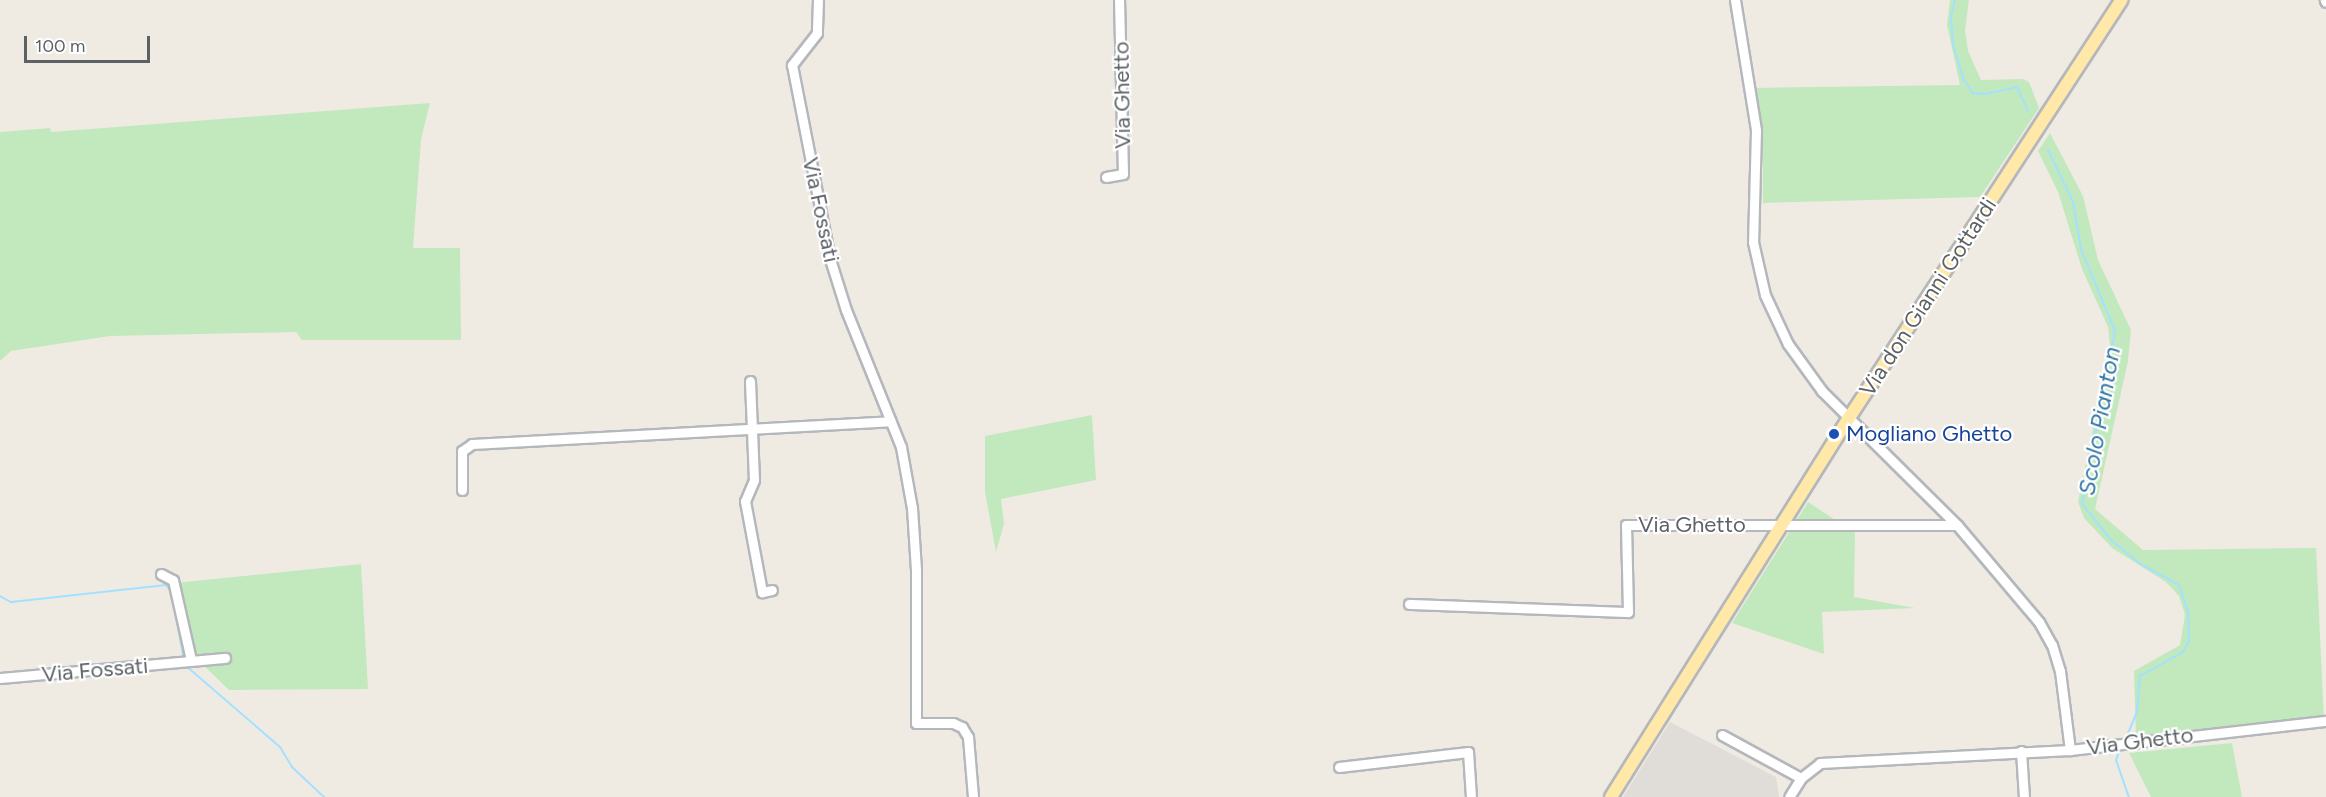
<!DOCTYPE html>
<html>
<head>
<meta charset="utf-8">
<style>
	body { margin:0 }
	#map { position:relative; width:2326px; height:797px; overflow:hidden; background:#efebe3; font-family:Figtree,sans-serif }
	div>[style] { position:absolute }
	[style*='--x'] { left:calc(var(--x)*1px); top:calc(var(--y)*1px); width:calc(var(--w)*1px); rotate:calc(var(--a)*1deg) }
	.industrial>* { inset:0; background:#e0ddd8 }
	.green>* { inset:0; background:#c2e9bd }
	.stream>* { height:2px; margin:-1px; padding:0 1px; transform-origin:1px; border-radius:1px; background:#a3e1ff }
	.roads { filter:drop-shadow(2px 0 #b4b7bb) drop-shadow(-2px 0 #b4b7bb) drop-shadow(0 2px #b4b7bb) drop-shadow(0 -2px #b4b7bb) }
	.minor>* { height:9px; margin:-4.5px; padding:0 4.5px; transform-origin:4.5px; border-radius:4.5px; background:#fff }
	.major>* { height:12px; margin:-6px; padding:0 6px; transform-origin:6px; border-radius:6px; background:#ffe8a8 }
	.dots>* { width:16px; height:16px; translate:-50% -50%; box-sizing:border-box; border:3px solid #fff; border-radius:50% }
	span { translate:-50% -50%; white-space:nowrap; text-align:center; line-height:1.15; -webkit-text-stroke:4.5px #fff; paint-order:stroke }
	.street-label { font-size:22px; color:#5b6165 }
	.transit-label { font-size:22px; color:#164399 }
	.left { translate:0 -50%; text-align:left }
	.water-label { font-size:24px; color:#3377a7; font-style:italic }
	.scale { position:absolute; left:24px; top:36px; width:126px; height:27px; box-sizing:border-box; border:3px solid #5b6165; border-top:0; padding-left:8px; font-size:18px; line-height:21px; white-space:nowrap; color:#5b6165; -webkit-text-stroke:4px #fff; paint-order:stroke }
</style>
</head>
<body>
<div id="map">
	<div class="industrial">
		<i style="clip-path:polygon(1670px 722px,1776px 777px,1779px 797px,1623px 797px)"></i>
	</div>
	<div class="green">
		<i style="clip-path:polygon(1950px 0,1969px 0,1965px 30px,1968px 51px,1981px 80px,2022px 79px,2029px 82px,2039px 108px,1980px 197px,1763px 203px,1763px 148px,1749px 88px,1960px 85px,1947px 25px)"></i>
		<i style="clip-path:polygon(430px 103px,421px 139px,413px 248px,460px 248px,461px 340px,302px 340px,296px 332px,110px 336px,11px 351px,0 361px,0 132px,50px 128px,51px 132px)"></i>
		<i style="clip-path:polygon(2050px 133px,2083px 196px,2098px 260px,2131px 330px,2128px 361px,2095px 509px,2143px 550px,2316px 548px,2324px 721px,2136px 740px,2134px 671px,2180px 645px,2185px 615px,2179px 596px,2166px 582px,2112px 548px,2084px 518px,2078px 502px,2110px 345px,2108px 327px,2082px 269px,2058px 192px,2038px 151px)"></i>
		<i style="clip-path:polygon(1092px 415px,1096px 480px,1001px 499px,1004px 524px,996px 552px,985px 492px,985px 436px)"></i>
		<i style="clip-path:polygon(1808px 502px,1855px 533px,1854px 597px,1915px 608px,1822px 612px,1824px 654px,1732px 623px)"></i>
		<i style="clip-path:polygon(361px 564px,368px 689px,229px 690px,198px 660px,190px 661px,175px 583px)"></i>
		<i style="clip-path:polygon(2232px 743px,2242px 797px,2151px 797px,2129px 753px)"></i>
	</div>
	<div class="stream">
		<i style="--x:1955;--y:0;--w:16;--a:104"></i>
		<i style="--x:1951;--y:16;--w:29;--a:86"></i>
		<i style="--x:1953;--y:45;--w:38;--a:73"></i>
		<i style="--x:1964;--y:81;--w:15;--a:53"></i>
		<i style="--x:1973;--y:93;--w:12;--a:5"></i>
		<i style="--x:1985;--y:94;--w:33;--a:-12"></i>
		<i style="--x:2017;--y:87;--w:26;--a:65"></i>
		<i style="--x:2048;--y:150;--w:58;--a:64.3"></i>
		<i style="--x:2073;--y:202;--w:48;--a:80.3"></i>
		<i style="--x:2081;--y:249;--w:89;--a:67.5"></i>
		<i style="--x:2115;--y:331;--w:176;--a:100.8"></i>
		<i style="--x:2082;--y:504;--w:48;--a:51"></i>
		<i style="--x:2112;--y:541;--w:35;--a:39"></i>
		<i style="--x:2139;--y:563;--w:46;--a:28.8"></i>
		<i style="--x:2179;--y:585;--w:28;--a:71"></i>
		<i style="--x:2188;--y:611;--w:30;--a:88"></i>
		<i style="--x:2189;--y:641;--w:13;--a:119"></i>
		<i style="--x:2183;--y:652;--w:49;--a:150.8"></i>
		<i style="--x:2140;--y:676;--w:36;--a:95"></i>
		<i style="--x:2137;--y:712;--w:28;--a:113"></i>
		<i style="--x:0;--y:596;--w:13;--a:29"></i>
		<i style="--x:11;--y:602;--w:156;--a:-6.3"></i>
		<i style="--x:166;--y:585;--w:9;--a:54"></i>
		<i style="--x:173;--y:600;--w:61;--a:79.6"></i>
		<i style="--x:185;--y:665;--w:125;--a:40.8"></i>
		<i style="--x:280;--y:747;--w:23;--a:59"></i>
		<i style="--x:292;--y:767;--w:44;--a:43.2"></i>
		<i style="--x:2120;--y:748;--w:13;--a:108"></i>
		<i style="--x:2116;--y:760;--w:39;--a:71"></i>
	</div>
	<div class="roads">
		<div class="minor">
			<i style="--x:818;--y:0;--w:33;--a:92"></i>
			<i style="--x:817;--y:33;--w:41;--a:128"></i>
			<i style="--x:792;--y:65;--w:198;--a:78.9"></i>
			<i style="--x:830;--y:259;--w:53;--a:72.6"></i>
			<i style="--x:846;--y:310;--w:148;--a:68.1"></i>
			<i style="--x:901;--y:447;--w:62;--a:79.8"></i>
			<i style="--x:912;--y:508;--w:62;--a:86.3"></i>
			<i style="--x:916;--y:570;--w:153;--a:90"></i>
			<i style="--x:916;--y:723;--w:37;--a:0"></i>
			<i style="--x:953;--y:723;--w:10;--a:24"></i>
			<i style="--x:962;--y:727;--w:12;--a:59"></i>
			<i style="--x:968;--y:737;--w:60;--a:85.2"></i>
			<i style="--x:1735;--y:0;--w:132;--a:80.8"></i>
			<i style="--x:1756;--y:130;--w:112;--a:91.5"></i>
			<i style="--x:1753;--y:242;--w:54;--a:77.2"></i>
			<i style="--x:1765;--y:295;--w:54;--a:64.9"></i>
			<i style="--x:1788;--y:344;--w:58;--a:54.1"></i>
			<i style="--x:1822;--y:391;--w:190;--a:44.8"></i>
			<i style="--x:1957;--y:525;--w:127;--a:49.8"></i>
			<i style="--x:2039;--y:622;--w:26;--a:61"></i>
			<i style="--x:2052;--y:645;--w:27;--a:73"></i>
			<i style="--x:2060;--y:671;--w:80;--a:82.8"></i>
			<i style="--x:2070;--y:750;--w:258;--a:-6.5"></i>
			<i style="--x:2325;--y:0;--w:2;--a:63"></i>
			<i style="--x:1106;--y:177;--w:17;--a:-10"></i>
			<i style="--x:1123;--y:174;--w:174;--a:-91.3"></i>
			<i style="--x:750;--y:381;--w:99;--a:87.7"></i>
			<i style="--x:754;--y:480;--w:23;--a:113"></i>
			<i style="--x:745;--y:501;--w:93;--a:79.4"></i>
			<i style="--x:762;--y:592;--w:10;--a:-11"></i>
			<i style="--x:462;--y:490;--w:39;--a:-90"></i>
			<i style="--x:462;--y:451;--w:12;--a:-35"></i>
			<i style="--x:472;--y:444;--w:419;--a:-3.1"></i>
			<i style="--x:161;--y:574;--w:13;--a:27"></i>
			<i style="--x:173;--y:580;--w:82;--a:77.3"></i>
			<i style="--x:1409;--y:604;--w:219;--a:2.1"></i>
			<i style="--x:1628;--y:612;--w:87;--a:-91.3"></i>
			<i style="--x:1626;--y:525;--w:331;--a:0"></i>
			<i style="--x:0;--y:678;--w:226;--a:-5.1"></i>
			<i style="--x:1722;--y:735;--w:90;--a:28.6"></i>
			<i style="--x:1801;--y:778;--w:22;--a:122"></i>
			<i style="--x:2021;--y:751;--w:46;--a:86.3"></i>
			<i style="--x:1339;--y:767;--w:130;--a:-6.6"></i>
			<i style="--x:1468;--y:752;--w:45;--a:86.2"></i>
			<i style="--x:1801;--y:778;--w:24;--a:-38"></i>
			<i style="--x:1820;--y:763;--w:250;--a:-3"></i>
		</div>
		<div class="major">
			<i style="--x:1611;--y:797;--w:448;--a:-57.9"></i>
			<i style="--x:1849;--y:418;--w:499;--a:-56.9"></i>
		</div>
	</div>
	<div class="dots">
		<i style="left:1834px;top:434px;background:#1a4fb4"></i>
	</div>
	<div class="street-label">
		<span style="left:1122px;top:95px;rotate:-91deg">Via Ghetto</span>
		<span style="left:821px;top:210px;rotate:78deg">Via Fossati</span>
		<span style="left:1928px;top:297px;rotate:-57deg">Via don Gianni Gottardi</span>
		<span style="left:1692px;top:525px">Via Ghetto</span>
		<span style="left:95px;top:670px;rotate:-5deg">Via Fossati</span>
		<span style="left:2140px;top:741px;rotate:-7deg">Via Ghetto</span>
	</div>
	<div class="transit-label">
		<span class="left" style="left:1846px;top:434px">Mogliano Ghetto</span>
	</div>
	<div class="water-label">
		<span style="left:2099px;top:421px;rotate:-80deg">Scolo Pianton</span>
	</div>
	<div class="scale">100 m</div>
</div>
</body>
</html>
